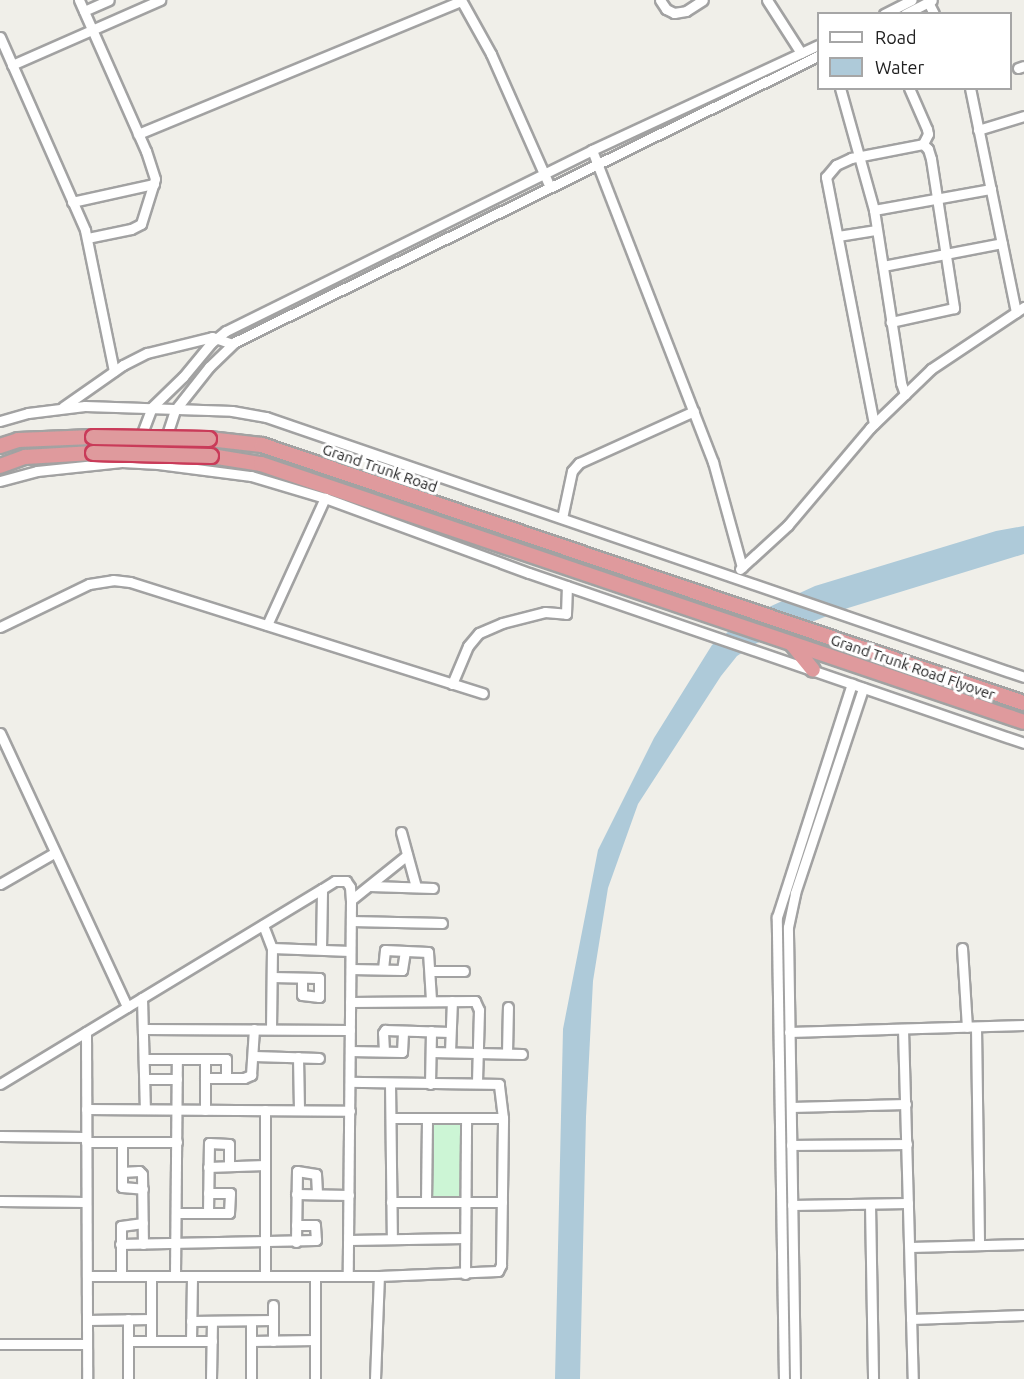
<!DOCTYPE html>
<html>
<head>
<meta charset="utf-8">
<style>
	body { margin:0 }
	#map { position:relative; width:1024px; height:1379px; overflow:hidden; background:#f0efe9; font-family:Ubuntu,sans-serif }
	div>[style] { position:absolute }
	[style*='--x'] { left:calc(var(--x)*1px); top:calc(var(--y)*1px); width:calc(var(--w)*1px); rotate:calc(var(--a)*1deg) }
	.park>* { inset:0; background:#ccf5d5 }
	.water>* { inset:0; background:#aecad9 }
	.roads { filter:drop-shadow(2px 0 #a2a2a2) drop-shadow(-2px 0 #a2a2a2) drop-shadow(0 2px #a2a2a2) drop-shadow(0 -2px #a2a2a2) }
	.minor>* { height:9px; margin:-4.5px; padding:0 4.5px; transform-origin:4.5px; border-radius:4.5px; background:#fff }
	.highway>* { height:14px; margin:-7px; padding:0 7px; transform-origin:7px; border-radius:7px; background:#df9a9d }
	.bridges { filter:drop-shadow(2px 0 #c93b59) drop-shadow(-2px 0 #c93b59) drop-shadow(0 2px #c93b59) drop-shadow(0 -2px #c93b59) }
	.highway-bridge>* { height:14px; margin:-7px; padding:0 7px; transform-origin:7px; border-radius:7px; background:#df9a9d }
	span { translate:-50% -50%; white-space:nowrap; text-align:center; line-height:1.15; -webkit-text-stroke:6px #fff; paint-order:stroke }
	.street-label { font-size:15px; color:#212121 }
	.legend { position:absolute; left:817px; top:12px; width:195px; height:78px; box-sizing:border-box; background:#fff; border:2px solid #a6a6a6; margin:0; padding:8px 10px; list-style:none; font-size:18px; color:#212121 }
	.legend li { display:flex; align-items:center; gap:12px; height:30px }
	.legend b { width:30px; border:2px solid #a6a6a6 }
</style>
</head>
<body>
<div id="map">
	<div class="park">
		<i style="clip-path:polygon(432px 1122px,462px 1123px,461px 1198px,431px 1198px)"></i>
	</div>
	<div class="water">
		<i style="clip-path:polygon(1024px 526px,1024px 554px,848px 608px,757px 643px,737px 656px,721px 676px,638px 804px,608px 888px,593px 981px,586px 1117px,580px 1379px,555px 1379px,563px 1029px,598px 850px,654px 738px,712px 645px,745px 618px,815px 586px,996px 531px)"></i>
	</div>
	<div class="roads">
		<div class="minor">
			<i style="--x:79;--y:0;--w:165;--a:66.1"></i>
			<i style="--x:146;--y:151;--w:29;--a:72"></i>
			<i style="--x:155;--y:179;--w:47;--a:107.3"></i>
			<i style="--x:141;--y:224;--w:11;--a:153"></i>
			<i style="--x:131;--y:229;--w:45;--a:168.4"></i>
			<i style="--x:461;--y:0;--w:62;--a:60.9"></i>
			<i style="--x:491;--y:54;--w:145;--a:66.1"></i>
			<i style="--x:660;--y:0;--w:11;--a:56"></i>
			<i style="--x:666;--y:9;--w:9;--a:27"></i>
			<i style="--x:674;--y:13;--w:12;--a:-9"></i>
			<i style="--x:686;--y:11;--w:20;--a:-33"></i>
			<i style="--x:767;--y:0;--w:63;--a:57.3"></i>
			<i style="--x:928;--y:2;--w:13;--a:63"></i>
			<i style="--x:84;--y:11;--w:27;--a:-24"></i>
			<i style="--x:884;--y:14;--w:31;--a:-27"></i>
			<i style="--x:905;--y:14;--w:30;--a:-27"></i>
			<i style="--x:0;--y:37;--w:211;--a:66.2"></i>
			<i style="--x:85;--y:230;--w:144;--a:78.4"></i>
			<i style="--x:12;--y:65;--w:162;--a:-23.7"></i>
			<i style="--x:1018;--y:68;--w:6;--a:-18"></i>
			<i style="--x:840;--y:88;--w:127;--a:74.4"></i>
			<i style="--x:874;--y:210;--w:175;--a:81.1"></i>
			<i style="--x:901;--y:383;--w:12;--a:70"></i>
			<i style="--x:909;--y:88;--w:45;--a:66.3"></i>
			<i style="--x:927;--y:129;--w:5;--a:79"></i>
			<i style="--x:928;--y:134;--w:11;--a:117"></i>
			<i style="--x:970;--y:88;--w:229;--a:78.4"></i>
			<i style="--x:978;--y:130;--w:48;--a:-16.9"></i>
			<i style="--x:138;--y:134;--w:349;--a:-22.4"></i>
			<i style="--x:592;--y:150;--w:335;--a:68.8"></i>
			<i style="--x:713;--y:462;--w:109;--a:74.6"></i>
			<i style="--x:72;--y:202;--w:84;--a:-12.4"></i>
			<i style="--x:874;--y:210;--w:119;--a:-10.2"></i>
			<i style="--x:838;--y:236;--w:39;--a:-9"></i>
			<i style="--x:883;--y:266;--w:121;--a:-10.9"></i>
			<i style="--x:63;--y:407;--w:73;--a:-35"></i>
			<i style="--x:123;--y:365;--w:27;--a:-27"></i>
			<i style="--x:147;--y:353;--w:67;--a:-13.8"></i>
			<i style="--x:212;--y:337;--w:21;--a:19"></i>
			<i style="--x:0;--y:421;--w:29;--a:-16"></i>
			<i style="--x:28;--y:413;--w:57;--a:-7"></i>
			<i style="--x:85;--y:406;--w:147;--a:1.9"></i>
			<i style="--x:232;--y:411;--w:35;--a:10"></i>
			<i style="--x:266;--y:417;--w:801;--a:18.93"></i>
			<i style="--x:874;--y:424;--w:252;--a:-101"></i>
			<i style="--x:826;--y:177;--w:16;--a:-50"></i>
			<i style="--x:836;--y:165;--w:17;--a:-25"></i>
			<i style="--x:851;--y:158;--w:73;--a:-11"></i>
			<i style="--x:923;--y:144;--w:7;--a:45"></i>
			<i style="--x:928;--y:149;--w:10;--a:73"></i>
			<i style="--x:931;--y:159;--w:151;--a:81.2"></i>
			<i style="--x:954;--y:308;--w:65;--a:167.5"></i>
			<i style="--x:133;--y:457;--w:53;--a:-69.2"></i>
			<i style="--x:152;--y:407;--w:43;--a:-44.1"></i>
			<i style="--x:183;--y:377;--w:44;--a:-50.5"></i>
			<i style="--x:211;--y:343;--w:19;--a:-39"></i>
			<i style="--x:226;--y:331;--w:408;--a:-26.3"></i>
			<i style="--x:592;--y:150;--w:249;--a:-24.9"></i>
			<i style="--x:159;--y:459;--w:52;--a:-71.9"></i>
			<i style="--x:175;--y:410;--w:55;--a:-51.7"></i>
			<i style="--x:209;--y:367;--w:36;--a:-44"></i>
			<i style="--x:235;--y:342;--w:649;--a:-26.13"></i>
			<i style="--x:0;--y:481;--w:38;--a:-15"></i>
			<i style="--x:37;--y:471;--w:85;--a:-6"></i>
			<i style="--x:122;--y:462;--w:36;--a:3"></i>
			<i style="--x:158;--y:464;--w:94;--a:7.4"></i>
			<i style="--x:251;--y:476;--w:77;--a:16.6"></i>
			<i style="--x:325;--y:498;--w:217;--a:20.2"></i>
			<i style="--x:529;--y:573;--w:523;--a:18.95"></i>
			<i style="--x:562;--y:518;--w:48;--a:-78"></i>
			<i style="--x:572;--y:471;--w:11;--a:-49"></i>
			<i style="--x:579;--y:463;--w:126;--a:-24.3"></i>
			<i style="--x:740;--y:569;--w:65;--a:-42.5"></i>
			<i style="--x:788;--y:525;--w:127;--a:-49.8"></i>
			<i style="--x:870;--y:428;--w:85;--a:-44"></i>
			<i style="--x:931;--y:369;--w:112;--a:-33.7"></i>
			<i style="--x:267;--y:625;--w:140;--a:-65.5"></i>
			<i style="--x:0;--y:627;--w:99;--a:-25.8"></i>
			<i style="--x:89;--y:584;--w:24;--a:-9"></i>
			<i style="--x:113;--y:580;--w:17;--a:7"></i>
			<i style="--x:130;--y:582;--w:370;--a:17.5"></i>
			<i style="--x:452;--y:684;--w:41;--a:-67.2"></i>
			<i style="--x:468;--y:646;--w:17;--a:-50"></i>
			<i style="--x:479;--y:633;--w:25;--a:-23"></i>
			<i style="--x:502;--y:623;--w:44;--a:-14.3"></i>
			<i style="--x:545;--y:612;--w:21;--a:5"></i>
			<i style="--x:566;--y:614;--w:28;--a:-88"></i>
			<i style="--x:0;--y:733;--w:302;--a:65.1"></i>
			<i style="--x:401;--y:832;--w:57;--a:74.7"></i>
			<i style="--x:0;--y:884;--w:62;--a:-29.9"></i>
			<i style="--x:370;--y:886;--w:63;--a:1.8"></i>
			<i style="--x:351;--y:900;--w:72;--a:-38.8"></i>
			<i style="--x:351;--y:921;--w:91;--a:1.3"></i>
			<i style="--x:263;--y:925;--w:25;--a:69"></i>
			<i style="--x:272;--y:948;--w:81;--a:90.7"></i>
			<i style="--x:272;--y:948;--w:78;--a:2.2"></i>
			<i style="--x:962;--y:948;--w:79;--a:86.4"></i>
			<i style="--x:321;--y:949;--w:60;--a:-89"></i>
			<i style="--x:351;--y:969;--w:51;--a:1.1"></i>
			<i style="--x:402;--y:970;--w:19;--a:-81"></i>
			<i style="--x:383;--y:969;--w:19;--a:-84"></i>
			<i style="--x:385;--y:950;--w:43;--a:2.7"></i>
			<i style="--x:428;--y:952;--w:48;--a:86.4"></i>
			<i style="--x:431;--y:971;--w:33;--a:0"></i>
			<i style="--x:272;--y:977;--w:47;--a:1.2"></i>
			<i style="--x:319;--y:978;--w:19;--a:90"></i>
			<i style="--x:319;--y:997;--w:17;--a:-173"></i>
			<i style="--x:302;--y:995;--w:17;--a:-90"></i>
			<i style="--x:142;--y:998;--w:111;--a:88.5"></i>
			<i style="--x:350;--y:1002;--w:125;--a:-0.5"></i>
			<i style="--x:475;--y:1001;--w:10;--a:66"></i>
			<i style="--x:479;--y:1010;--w:73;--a:91.6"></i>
			<i style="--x:976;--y:1027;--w:218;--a:89.2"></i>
			<i style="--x:143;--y:1029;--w:207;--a:0.3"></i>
			<i style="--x:903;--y:1029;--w:350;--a:88.4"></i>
			<i style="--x:86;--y:1032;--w:347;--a:89.8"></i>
			<i style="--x:789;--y:1032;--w:235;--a:-1.7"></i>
			<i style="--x:350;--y:1051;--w:52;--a:1.1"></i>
			<i style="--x:402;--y:1052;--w:21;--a:-87"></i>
			<i style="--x:384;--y:1051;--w:18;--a:-93"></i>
			<i style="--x:383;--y:1033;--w:4;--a:-56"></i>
			<i style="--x:385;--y:1030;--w:65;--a:1.8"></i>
			<i style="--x:431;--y:1052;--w:91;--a:1.3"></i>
			<i style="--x:450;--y:1052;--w:51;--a:-87.8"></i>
			<i style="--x:507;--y:1053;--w:46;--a:-88.8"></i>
			<i style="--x:254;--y:1056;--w:65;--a:1.8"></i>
			<i style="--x:298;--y:1057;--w:53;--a:88.9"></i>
			<i style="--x:144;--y:1059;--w:82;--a:0"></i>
			<i style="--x:226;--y:1059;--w:19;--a:90"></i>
			<i style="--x:205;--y:1078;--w:39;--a:0"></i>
			<i style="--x:244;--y:1078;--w:8;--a:-23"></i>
			<i style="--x:251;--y:1075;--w:46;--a:-86.3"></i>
			<i style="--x:145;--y:1079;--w:32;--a:0"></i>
			<i style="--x:390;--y:1083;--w:156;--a:89.3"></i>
			<i style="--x:0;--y:1084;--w:376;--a:-31.2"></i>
			<i style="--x:322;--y:889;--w:15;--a:-32"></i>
			<i style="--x:335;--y:881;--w:11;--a:0"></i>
			<i style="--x:346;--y:881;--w:7;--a:56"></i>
			<i style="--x:350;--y:887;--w:13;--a:86"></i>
			<i style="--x:351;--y:900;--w:376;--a:90.5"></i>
			<i style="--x:430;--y:1084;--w:53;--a:-88.9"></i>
			<i style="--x:791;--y:1107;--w:115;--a:-1.5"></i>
			<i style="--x:86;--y:1109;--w:264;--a:0.4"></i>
			<i style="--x:205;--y:1110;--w:51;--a:-90"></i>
			<i style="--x:391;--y:1118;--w:112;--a:0"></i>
			<i style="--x:0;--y:1136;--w:86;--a:0.7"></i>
			<i style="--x:86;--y:1142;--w:91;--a:0"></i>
			<i style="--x:122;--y:1142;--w:45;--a:90"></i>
			<i style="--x:122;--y:1187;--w:21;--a:5"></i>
			<i style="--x:791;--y:1145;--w:116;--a:-0.5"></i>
			<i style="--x:208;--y:1167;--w:57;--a:-2"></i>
			<i style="--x:122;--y:1172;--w:17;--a:-3"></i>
			<i style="--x:139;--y:1171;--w:4;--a:45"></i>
			<i style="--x:142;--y:1174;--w:70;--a:89.2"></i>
			<i style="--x:296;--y:1194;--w:53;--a:1.1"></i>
			<i style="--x:0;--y:1201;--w:86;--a:0.7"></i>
			<i style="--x:391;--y:1202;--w:111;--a:0"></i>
			<i style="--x:426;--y:1202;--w:84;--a:-89.3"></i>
			<i style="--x:870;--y:1204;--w:175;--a:89"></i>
			<i style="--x:792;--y:1205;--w:116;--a:-1"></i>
			<i style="--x:176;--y:1213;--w:53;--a:0"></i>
			<i style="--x:229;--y:1213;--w:20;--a:-87"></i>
			<i style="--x:230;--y:1193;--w:22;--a:180"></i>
			<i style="--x:208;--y:1213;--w:70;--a:-89.2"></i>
			<i style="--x:209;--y:1143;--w:20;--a:3"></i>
			<i style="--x:229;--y:1144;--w:22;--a:90"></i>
			<i style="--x:349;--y:1240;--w:116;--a:-1"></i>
			<i style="--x:296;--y:1242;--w:71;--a:-89.2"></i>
			<i style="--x:297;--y:1171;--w:19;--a:9"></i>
			<i style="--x:316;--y:1174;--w:20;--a:87"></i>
			<i style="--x:120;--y:1244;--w:196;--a:-1.2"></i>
			<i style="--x:316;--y:1240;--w:15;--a:-94"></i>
			<i style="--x:315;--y:1225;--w:19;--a:180"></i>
			<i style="--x:910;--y:1247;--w:114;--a:-1.5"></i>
			<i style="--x:465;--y:1274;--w:156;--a:-89.6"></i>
			<i style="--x:87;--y:1276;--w:292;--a:0"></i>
			<i style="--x:379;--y:1276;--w:119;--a:-2.4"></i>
			<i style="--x:498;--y:1271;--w:7;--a:-63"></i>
			<i style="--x:501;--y:1265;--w:147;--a:-89.2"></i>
			<i style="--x:503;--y:1118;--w:34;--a:-97"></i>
			<i style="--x:499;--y:1084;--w:149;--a:-179.2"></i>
			<i style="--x:121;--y:1276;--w:50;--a:-90"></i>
			<i style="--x:121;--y:1226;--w:22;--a:-8"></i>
			<i style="--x:151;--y:1276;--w:65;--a:90"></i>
			<i style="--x:175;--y:1276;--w:217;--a:-89.5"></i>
			<i style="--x:265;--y:1276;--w:166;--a:-90"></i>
			<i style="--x:273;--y:1305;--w:36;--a:90"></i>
			<i style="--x:128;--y:1319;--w:60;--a:90"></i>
			<i style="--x:911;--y:1319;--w:113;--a:-2"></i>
			<i style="--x:87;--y:1320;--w:64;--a:-0.9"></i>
			<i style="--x:191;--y:1321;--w:82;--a:-0.7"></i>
			<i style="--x:128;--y:1341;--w:84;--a:0"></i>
			<i style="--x:191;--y:1341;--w:65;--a:-89.1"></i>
			<i style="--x:251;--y:1341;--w:64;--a:-0.9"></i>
			<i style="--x:0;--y:1344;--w:87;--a:0"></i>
			<i style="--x:211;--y:1379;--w:58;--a:-89"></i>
			<i style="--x:251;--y:1379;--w:58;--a:-90"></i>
			<i style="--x:315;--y:1379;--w:103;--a:-90"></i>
			<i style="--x:375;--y:1379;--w:103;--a:-87.8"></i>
			<i style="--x:784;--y:1379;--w:462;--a:-90.9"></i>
			<i style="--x:777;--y:917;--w:245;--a:-72.2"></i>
			<i style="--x:795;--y:1379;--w:452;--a:-90.9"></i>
			<i style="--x:788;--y:927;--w:35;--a:-78"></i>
			<i style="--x:795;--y:893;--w:216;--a:-71.6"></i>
		</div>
		<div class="highway">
			<i style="--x:209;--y:439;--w:53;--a:6.5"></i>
			<i style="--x:262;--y:445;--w:804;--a:18.71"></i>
			<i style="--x:0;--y:446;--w:19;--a:-18"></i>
			<i style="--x:18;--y:440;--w:75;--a:-2.3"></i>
			<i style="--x:211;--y:456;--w:51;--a:9.1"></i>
			<i style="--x:261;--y:464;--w:805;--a:18.68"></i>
			<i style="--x:0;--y:466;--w:27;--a:-20"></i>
			<i style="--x:25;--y:457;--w:68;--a:-3.4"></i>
			<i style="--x:792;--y:644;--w:33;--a:51"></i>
		</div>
	</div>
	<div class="bridges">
		<div class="highway-bridge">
			<i style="--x:93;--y:437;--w:116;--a:1"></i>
			<i style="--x:93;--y:453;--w:118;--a:1.5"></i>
		</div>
	</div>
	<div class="street-label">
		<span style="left:380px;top:468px;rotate:19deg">Grand Trunk Road</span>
		<span style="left:913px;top:667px;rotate:19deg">Grand Trunk Road Flyover</span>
	</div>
	<ul class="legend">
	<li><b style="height:8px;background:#fff"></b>Road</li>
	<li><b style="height:16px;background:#aecad9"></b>Water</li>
	</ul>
</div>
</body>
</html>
